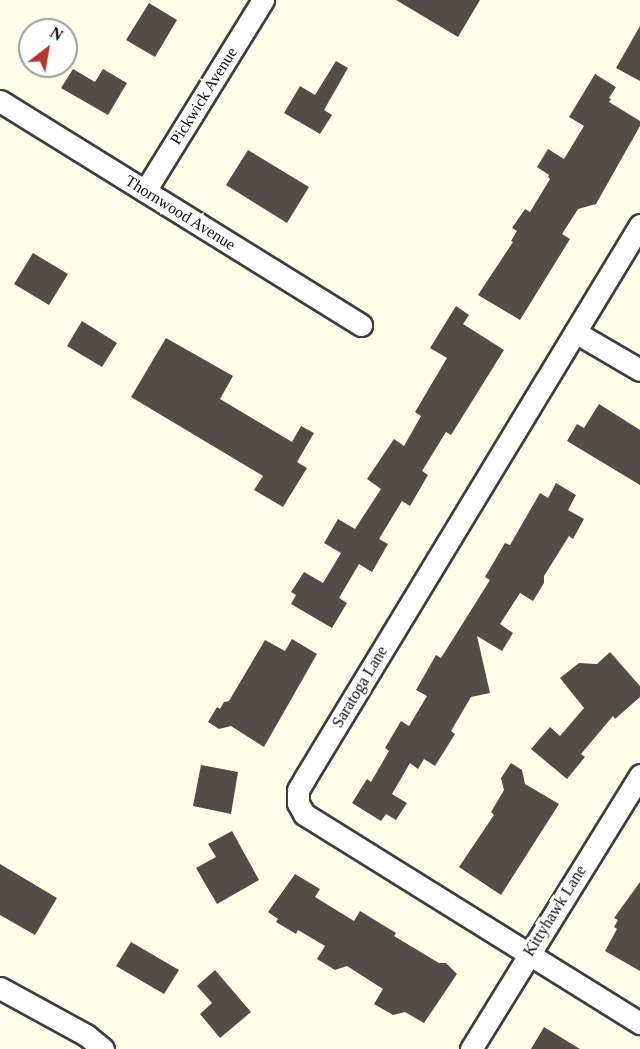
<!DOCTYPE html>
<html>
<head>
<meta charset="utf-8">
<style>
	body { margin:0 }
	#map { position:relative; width:640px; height:1049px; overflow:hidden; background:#fefde8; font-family:"Times New Roman",serif }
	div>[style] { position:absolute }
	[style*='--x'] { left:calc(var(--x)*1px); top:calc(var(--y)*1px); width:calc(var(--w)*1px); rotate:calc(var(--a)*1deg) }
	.building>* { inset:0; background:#524d47 }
	.roads { filter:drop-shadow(2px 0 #3d3d3d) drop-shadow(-2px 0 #3d3d3d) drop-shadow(0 2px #3d3d3d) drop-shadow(0 -2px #3d3d3d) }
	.minor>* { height:21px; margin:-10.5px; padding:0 10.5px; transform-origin:10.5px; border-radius:10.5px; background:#fff }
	span { translate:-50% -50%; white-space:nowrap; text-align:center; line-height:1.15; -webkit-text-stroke:6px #fff; paint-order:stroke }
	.street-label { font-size:16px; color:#0a0a0a }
	.north { position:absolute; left:18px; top:18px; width:60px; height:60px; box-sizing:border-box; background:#fff; border:2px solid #9d9d9d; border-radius:50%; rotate:31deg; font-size:16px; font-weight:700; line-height:24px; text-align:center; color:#0a0a0a }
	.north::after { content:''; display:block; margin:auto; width:21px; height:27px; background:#b43729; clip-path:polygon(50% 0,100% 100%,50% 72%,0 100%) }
</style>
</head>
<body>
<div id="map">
	<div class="building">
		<i style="clip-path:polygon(396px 0,480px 0,458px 37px)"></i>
		<i style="clip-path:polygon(149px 3px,177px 20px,155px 57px,126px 40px)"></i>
		<i style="clip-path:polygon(640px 26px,640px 81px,616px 68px)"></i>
		<i style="clip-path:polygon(336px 61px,348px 68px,324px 110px,332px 115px,320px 134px,284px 113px,300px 86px,315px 95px)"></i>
		<i style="clip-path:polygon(73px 69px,95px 82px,103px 69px,127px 83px,108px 115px,61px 88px)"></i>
		<i style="clip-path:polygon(595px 74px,616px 87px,609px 98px,611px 99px,609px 102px,640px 121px,640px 126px,596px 204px,578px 209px,562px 234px,570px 239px,520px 320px,478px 295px,513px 242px,511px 241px,517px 231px,512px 228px,525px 209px,530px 212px,550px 179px,548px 177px,549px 175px,537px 167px,548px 149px,564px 159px,584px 126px,569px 117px)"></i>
		<i style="clip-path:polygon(248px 150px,309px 187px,287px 223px,226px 185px)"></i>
		<i style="clip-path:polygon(33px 253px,68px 274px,49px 305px,14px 284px)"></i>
		<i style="clip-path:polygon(456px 306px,469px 315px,463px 324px,504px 350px,451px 435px,446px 432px,422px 471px,428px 475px,410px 506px,402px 501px,379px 539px,388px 544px,372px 572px,359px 564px,339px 598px,347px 603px,332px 628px,291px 604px,296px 595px,291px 592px,304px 572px,323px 583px,341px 553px,324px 543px,338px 519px,355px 529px,381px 489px,367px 479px,394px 439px,404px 446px,421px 416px,415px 412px,447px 358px,430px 348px)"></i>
		<i style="clip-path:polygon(82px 321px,117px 343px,102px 367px,67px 346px)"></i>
		<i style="clip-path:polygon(166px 338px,233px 376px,220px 399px,292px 442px,301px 426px,314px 433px,297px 462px,307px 468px,283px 507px,254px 490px,263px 476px,131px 397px)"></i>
		<i style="clip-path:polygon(599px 404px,640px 430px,640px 485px,567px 441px,577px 424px,584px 428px)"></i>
		<i style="clip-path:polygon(556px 483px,576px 495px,568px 510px,584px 519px,573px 539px,569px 536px,544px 576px,544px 583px,533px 601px,520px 593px,500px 624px,513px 633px,502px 651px,477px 636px,490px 693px,471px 697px,451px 731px,455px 734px,435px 766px,424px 759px,418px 769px,410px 763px,392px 794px,407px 803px,396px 820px,386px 814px,381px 821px,352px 803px,367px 779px,371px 782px,389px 751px,385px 748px,401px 721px,409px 726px,427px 696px,416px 690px,436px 655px,441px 658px,490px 580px,485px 577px,505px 543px,510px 545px,540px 493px,548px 498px)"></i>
		<i style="clip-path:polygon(292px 639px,317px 654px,264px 747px,231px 726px,219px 729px,208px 722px,217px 707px,220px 709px,224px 702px,229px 701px,265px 640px,285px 651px)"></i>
		<i style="clip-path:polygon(610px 652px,640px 686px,640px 697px,615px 719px,613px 716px,581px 754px,585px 757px,567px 779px,531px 749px,550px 727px,560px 736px,584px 708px,560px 678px,579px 663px,597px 664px)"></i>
		<i style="clip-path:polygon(511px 763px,522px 770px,525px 784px,559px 804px,501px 895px,459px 867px,494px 815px,491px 812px,504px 790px,501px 778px)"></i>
		<i style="clip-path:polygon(201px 765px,238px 772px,231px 814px,193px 806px)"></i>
		<i style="clip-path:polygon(232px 831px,259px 880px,217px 904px,196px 868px,216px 857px,208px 844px)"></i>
		<i style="clip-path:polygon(0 864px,57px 898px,35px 935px,0 915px)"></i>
		<i style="clip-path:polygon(295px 874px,320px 889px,315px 897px,354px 921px,360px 911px,396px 933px,394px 936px,439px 963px,446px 963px,457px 974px,424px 1023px,405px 1012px,393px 1015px,374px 1004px,383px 989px,347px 966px,335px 970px,317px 959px,325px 946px,298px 930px,296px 934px,276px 922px,278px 919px,268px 912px)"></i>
		<i style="clip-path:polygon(640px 882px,640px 971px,605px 951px,617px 929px,614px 927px,618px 920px,614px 918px)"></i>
		<i style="clip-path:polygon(131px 942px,179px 970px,164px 994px,116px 966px)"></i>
		<i style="clip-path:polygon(215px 970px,251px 1012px,220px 1038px,200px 1014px,212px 1003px,197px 986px)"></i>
		<i style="clip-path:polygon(544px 1027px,580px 1049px,531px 1049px)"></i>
	</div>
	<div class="roads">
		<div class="minor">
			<i style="--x:0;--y:101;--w:425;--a:31.8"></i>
			<i style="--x:145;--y:191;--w:225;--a:-58.3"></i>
			<i style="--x:640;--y:225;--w:647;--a:121.21"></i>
			<i style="--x:305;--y:778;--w:14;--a:120"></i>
			<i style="--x:298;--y:790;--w:13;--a:90"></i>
			<i style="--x:298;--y:803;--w:13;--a:61"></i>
			<i style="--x:304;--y:814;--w:396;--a:31.9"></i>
			<i style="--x:575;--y:332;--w:75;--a:30.3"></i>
			<i style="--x:0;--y:988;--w:98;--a:28.7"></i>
			<i style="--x:86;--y:1035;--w:22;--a:39"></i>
			<i style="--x:471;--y:1049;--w:322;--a:-58.3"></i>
		</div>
	</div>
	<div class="street-label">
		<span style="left:204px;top:96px;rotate:-58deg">Pickwick Avenue</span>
		<span style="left:180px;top:213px;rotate:32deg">Thornwood Avenue</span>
		<span style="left:360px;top:687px;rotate:-59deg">Saratoga Lane</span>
		<span style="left:555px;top:911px;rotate:-58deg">Kittyhawk Lane</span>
	</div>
	<div class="north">N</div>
</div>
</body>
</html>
